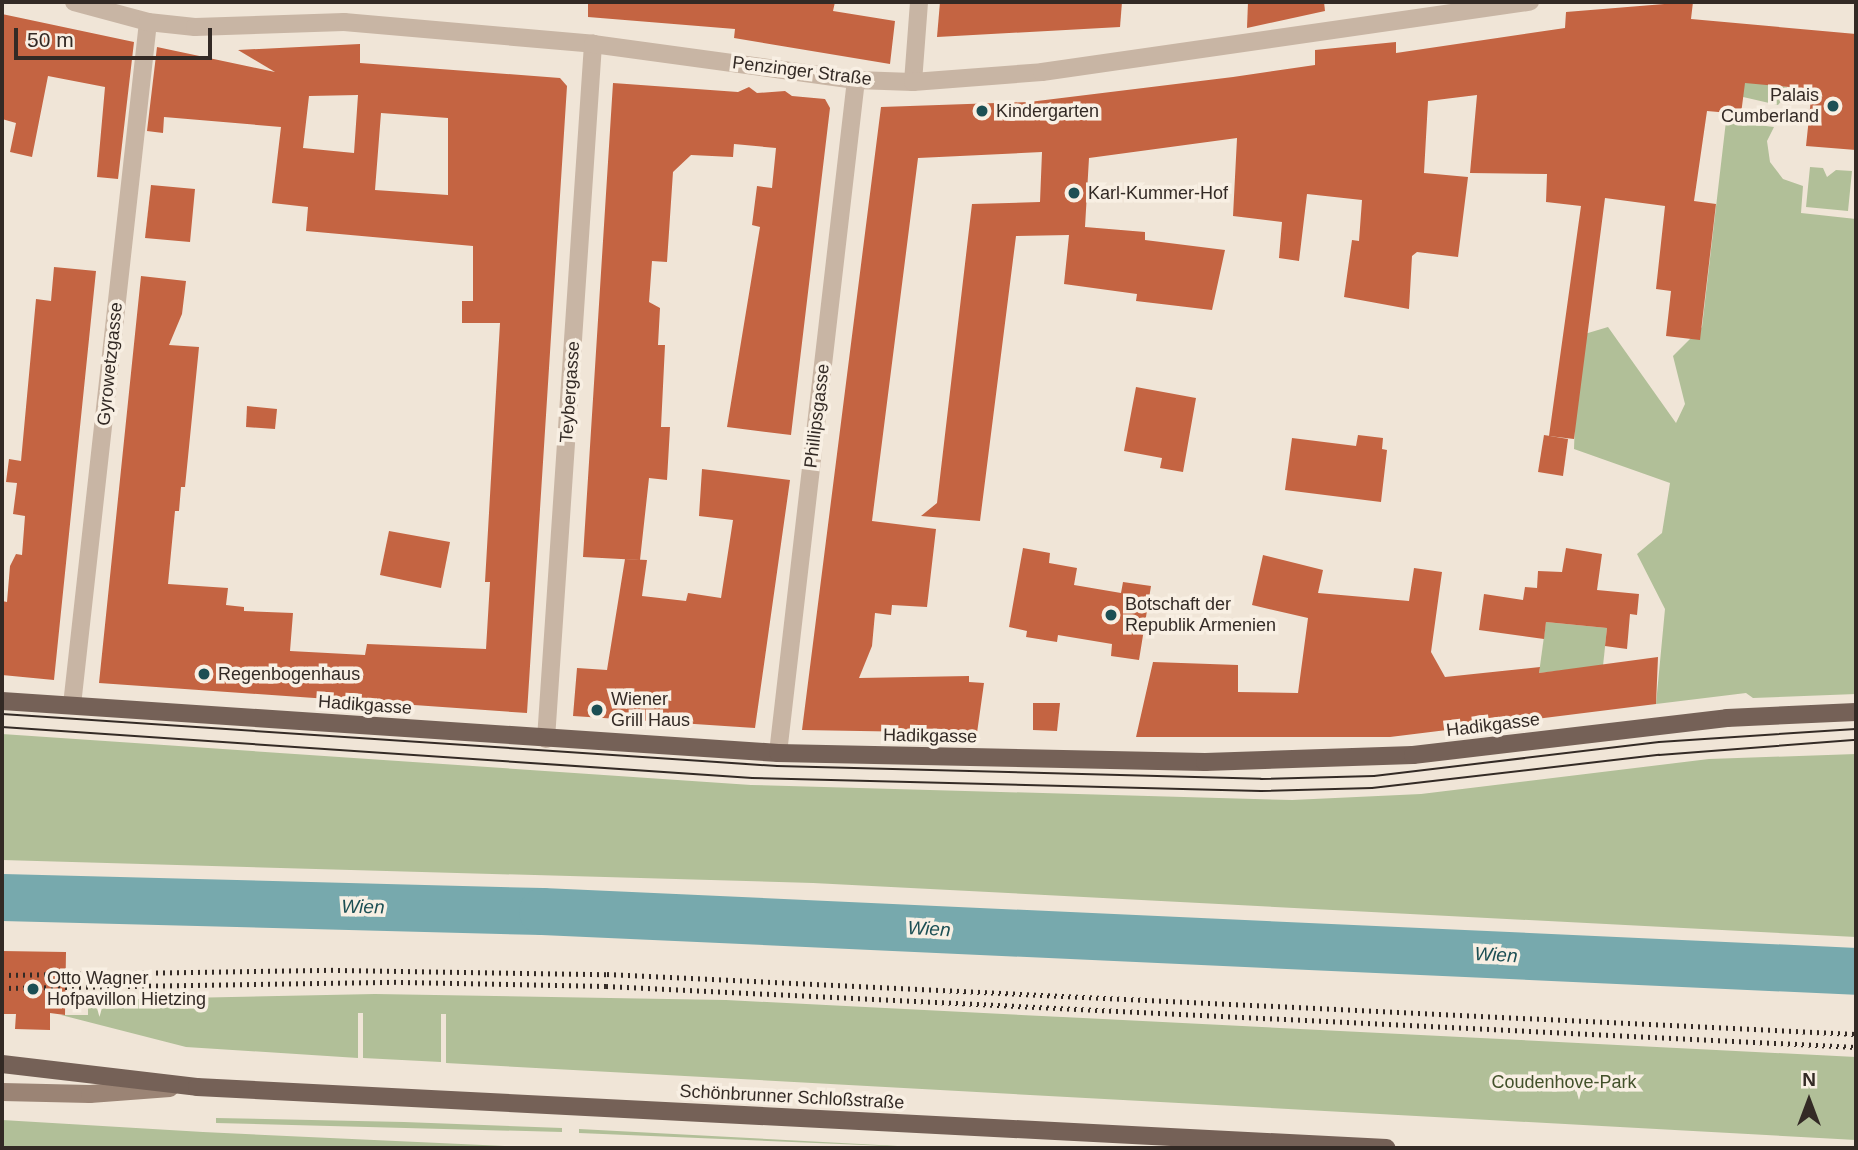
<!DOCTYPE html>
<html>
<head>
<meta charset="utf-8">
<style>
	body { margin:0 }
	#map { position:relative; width:1858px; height:1150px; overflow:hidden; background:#f0e5d7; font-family:Helvetica,sans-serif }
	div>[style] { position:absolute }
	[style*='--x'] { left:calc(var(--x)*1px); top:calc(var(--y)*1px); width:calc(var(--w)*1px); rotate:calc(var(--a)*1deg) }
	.green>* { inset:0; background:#b1bf98 }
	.river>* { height:47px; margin:-23.5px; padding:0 23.5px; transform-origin:23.5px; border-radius:23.5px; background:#77a9ad }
	.building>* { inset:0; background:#c46442 }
	.minor>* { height:18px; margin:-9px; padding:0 9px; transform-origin:9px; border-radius:9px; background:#c8b5a4 }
	.tertiary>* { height:18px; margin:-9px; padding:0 9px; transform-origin:9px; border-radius:9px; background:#c8b5a4 }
	.secondary>* { height:18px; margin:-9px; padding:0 9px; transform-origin:9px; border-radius:9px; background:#9b8475 }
	.primary>* { height:18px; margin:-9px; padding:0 9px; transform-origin:9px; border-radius:9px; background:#756157 }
	.tram>* { height:2px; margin:-1px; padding:0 1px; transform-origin:1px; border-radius:1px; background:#332a25 }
	.rail>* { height:5px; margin-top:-2.5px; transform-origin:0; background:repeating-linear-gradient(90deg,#332a25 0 2px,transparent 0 7px) }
	.dots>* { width:19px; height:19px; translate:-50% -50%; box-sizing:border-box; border:4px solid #f8efe3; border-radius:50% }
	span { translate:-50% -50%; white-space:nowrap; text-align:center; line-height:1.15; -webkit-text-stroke:7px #f8efe3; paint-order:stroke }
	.street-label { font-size:18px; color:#332a25 }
	.poi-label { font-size:18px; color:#332a25 }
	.right { translate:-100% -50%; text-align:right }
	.left { translate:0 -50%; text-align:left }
	.park-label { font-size:18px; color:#42512a }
	.water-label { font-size:19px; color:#1c4f54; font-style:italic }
	.frame { position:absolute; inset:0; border:4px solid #332a25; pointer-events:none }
	.north { position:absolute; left:1774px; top:1066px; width:70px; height:70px; -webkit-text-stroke:5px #f8efe3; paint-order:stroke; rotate:0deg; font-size:19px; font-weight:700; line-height:28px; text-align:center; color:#332a25 }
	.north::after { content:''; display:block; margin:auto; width:24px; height:32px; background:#332a25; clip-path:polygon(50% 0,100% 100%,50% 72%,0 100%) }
	.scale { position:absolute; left:14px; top:28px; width:198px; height:32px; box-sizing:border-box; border:4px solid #332a25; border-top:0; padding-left:9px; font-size:21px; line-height:24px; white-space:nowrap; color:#332a25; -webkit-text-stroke:5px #f8efe3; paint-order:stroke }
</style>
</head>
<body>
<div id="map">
	<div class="green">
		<i style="clip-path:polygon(1732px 75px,1787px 87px,1787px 94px,1778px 105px,1730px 94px)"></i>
		<i style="clip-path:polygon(1726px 121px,1774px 127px,1767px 141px,1770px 162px,1783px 179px,1803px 186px,1801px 213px,1856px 219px,1856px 694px,1753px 698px,1746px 693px,1656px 704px,1665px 609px,1637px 554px,1662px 533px,1670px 483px,1574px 449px,1578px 336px,1608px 327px,1676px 423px,1685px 404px,1673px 356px,1702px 327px)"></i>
		<i style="clip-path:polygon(1810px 167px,1823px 168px,1827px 177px,1836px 170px,1852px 171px,1848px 211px,1806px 207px)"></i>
		<i style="clip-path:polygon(1546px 622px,1607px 628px,1603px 666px,1539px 673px)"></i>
		<i style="clip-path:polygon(2px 734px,751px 785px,1292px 800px,1421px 794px,1709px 759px,1856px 754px,1856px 937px,813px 883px,2px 860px)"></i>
		<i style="clip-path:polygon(375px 994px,726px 1000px,1856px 1057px,1856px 1140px,446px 1063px,446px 1014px,441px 1014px,441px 1062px,363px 1058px,363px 1013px,358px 1013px,358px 1058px,186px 1047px,61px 1015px,88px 1015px,88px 1000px)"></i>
		<i style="clip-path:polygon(216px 1118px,404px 1122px,562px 1128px,562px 1132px,216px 1123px)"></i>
		<i style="clip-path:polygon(2px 1120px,203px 1132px,545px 1148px,2px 1148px)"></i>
		<i style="clip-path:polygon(579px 1129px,935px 1148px,579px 1133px)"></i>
	</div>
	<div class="river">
		<i style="--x:2;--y:897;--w:540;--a:1.49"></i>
		<i style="--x:542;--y:911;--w:1315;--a:2.61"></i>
	</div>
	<div class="building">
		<i style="clip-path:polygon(588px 2px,835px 2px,833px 11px,895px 21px,890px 64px,734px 38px,735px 29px,588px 17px)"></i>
		<i style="clip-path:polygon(940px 2px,1122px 2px,1120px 27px,937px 37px)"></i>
		<i style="clip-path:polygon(1248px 2px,1324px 2px,1325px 11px,1247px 28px)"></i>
		<i style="clip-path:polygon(1689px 2px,1693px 2px,1691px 19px,1856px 34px,1856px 150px,1806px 146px,1812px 89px,1745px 83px,1741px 114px,1707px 111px,1694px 201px,1716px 204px,1700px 340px,1666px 336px,1671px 291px,1656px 289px,1665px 206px,1605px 198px,1574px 439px,1549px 436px,1581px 206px,1546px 202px,1547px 174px,1470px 173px,1477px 95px,1428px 101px,1424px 173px,1468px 177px,1458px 257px,1417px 252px,1412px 256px,1409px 309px,1344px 297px,1352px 240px,1359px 241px,1362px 200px,1307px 194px,1299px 261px,1279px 258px,1282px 222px,1233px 216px,1237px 138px,1089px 158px,1085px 227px,1145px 232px,1145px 240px,1225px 250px,1212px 310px,1136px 301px,1137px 294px,1064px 284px,1069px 235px,1016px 236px,980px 521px,921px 516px,937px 503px,972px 204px,1040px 202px,1042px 152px,918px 158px,872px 521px,936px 529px,927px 607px,892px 605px,891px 615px,875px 613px,872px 646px,859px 678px,969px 676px,969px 682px,984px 683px,977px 733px,802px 730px,881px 107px,1029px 102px,1233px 77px,1315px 65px,1315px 50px,1396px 42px,1396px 53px,1565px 28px,1566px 12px)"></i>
		<i style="clip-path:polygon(2px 14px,134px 42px,118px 179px,97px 177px,105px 87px,48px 76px,32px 157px,10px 152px,16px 123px,2px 119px)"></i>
		<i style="clip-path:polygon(evenodd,360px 44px,360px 63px,560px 78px,567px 86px,527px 713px,99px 683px,141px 276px,186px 281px,182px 314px,169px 345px,199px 347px,185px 487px,181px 487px,179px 511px,175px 511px,168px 584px,228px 588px,226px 605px,244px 607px,244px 611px,293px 613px,290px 651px,365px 655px,367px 644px,486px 649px,490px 582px,485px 582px,500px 323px,462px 323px,462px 301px,473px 301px,473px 246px,306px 231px,308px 207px,272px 203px,281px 127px,164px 117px,163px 133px,147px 131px,157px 47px,275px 72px,238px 50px,360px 44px,358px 95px,354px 153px,303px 148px,309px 96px,358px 95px,360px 44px,381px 113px,448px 118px,448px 195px,375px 190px,381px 113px)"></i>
		<i style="clip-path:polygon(613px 83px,738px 92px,749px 87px,757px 93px,785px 91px,792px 96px,825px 99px,830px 108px,791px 435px,727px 427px,760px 227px,752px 225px,757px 186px,772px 188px,776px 148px,734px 144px,733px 157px,691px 155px,673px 172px,667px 262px,652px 261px,649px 302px,660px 308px,658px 345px,665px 345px,661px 427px,670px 427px,667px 480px,649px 478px,640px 560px,583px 557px)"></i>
		<i style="clip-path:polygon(151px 185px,195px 189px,190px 242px,145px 238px)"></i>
		<i style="clip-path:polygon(54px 267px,96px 271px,54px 680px,2px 675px,2px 601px,7px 602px,10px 566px,16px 554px,22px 555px,25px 516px,13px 514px,17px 483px,6px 482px,9px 459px,21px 461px,36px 299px,51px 301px)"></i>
		<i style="clip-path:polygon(1136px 387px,1196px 398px,1183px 472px,1160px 468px,1162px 458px,1124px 451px)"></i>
		<i style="clip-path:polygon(247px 406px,277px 409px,275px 429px,246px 427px)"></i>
		<i style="clip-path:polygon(1358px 435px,1383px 438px,1382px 449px,1387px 450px,1381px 502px,1285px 490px,1292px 438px,1356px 446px)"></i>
		<i style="clip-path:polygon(1544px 435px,1568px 439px,1563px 476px,1538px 472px)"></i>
		<i style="clip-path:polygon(702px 469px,790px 480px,755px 728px,573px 716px,577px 668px,607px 670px,625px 559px,647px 560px,642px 596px,686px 601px,688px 593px,721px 598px,733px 520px,699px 516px)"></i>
		<i style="clip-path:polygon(389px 531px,450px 542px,441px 588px,380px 575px)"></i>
		<i style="clip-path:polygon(1023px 548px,1050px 553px,1049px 563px,1077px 568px,1074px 585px,1121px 593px,1123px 582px,1151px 586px,1139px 660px,1111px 656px,1112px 644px,1058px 635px,1057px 642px,1026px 637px,1027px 631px,1009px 627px)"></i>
		<i style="clip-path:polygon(1566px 548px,1602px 554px,1597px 590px,1639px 594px,1637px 615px,1630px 614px,1627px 649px,1605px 646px,1607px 628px,1546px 622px,1544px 639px,1479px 630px,1484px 594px,1523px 600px,1525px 587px,1537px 588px,1538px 571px,1562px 572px)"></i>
		<i style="clip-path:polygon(1263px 555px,1323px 570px,1318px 593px,1409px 601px,1414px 568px,1442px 572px,1431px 652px,1445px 677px,1540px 667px,1539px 673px,1658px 657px,1656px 704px,1390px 737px,1136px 737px,1153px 662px,1238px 665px,1238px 692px,1298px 693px,1308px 618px,1252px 605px)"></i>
		<i style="clip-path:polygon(1033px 703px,1060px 703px,1057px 731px,1033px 730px)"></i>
		<i style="clip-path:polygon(2px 951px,66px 952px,65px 1015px,50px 1013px,50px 1030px,15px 1029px,16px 1014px,2px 1014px)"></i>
	</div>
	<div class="minor">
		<i style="--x:913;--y:82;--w:80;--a:-85.7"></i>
		<i style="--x:72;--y:705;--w:687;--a:-83.65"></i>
		<i style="--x:546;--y:739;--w:697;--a:-86.13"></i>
		<i style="--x:778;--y:753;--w:678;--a:-83.39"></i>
	</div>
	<div class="tertiary">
		<i style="--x:74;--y:2;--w:77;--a:15.1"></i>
		<i style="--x:148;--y:22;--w:47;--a:6.1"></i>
		<i style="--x:195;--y:27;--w:149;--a:-1.9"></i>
		<i style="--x:344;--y:22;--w:250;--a:5"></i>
		<i style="--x:593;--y:44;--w:265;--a:7.8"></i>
		<i style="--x:856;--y:80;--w:57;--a:2"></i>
		<i style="--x:913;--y:82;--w:129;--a:-4.4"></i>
		<i style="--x:1042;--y:72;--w:493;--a:-8.2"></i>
	</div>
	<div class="secondary">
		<i style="--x:2;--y:1092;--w:88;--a:1.3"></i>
		<i style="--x:90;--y:1094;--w:80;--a:-4.3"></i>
	</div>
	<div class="primary">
		<i style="--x:2;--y:701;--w:778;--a:3.83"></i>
		<i style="--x:778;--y:753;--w:427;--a:1.2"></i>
		<i style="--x:1205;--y:762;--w:208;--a:-1.9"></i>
		<i style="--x:1413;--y:755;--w:316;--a:-6.7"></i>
		<i style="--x:1727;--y:718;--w:129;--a:-2.7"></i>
		<i style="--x:2;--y:1064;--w:196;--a:6.7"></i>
		<i style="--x:197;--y:1087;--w:1191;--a:2.94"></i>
	</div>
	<div class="tram">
		<i style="--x:2;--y:714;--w:777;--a:3.84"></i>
		<i style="--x:777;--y:766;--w:484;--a:1.5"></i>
		<i style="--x:1261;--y:779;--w:113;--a:-1.5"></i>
		<i style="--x:1374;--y:776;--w:287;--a:-6.8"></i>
		<i style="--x:1659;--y:742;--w:197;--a:-3.8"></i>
		<i style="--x:2;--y:727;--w:752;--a:3.89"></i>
		<i style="--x:752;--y:778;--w:509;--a:1.46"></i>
		<i style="--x:1261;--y:791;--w:111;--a:-1.5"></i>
		<i style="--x:1372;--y:788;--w:289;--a:-6.6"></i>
		<i style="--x:1659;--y:755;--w:198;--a:-4.4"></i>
	</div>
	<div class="rail">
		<i style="--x:2;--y:975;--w:336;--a:-0.9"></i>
		<i style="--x:338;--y:970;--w:269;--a:0.9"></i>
		<i style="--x:607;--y:974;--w:1250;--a:2.75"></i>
		<i style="--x:2;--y:988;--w:399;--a:-0.9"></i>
		<i style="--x:401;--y:982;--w:205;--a:1.1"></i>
		<i style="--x:606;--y:986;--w:1251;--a:2.79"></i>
	</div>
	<div class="dots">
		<i style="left:1833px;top:106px;background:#1c4f54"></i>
		<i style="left:982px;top:111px;background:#1c4f54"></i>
		<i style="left:1074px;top:193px;background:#1c4f54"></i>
		<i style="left:1111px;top:615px;background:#1c4f54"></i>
		<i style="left:204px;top:674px;background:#1c4f54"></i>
		<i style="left:597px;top:710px;background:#1c4f54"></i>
		<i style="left:33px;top:989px;background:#1c4f54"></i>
	</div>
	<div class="street-label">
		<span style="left:802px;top:71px;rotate:7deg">Penzinger Straße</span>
		<span style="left:110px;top:364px;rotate:-84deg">Gyrowetzgasse</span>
		<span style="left:570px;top:392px;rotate:-86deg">Teybergasse</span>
		<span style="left:817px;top:416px;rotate:-83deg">Phillipsgasse</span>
		<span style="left:365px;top:705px;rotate:4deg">Hadikgasse</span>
		<span style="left:1493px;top:725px;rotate:-7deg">Hadikgasse</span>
		<span style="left:930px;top:736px;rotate:1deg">Hadikgasse</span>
		<span style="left:792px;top:1097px;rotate:3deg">Schönbrunner Schloßstraße</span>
	</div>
	<div class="poi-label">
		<span class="right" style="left:1819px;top:106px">Palais<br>Cumberland</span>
		<span class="left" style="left:996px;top:111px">Kindergarten</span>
		<span class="left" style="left:1088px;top:193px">Karl-Kummer-Hof</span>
		<span class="left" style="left:1125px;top:615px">Botschaft der<br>Republik Armenien</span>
		<span class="left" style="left:218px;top:674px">Regenbogenhaus</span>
		<span class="left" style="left:611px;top:710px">Wiener<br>Grill Haus</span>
		<span class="left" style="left:47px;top:989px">Otto Wagner<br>Hofpavillon Hietzing</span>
	</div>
	<div class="park-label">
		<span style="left:1564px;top:1082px">Coudenhove-Park</span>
	</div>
	<div class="water-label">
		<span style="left:363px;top:907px;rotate:1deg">Wien</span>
		<span style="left:929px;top:929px;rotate:3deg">Wien</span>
		<span style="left:1496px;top:955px;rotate:3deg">Wien</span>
	</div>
	<div class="frame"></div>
	<div class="north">N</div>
	<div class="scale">50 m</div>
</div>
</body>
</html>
